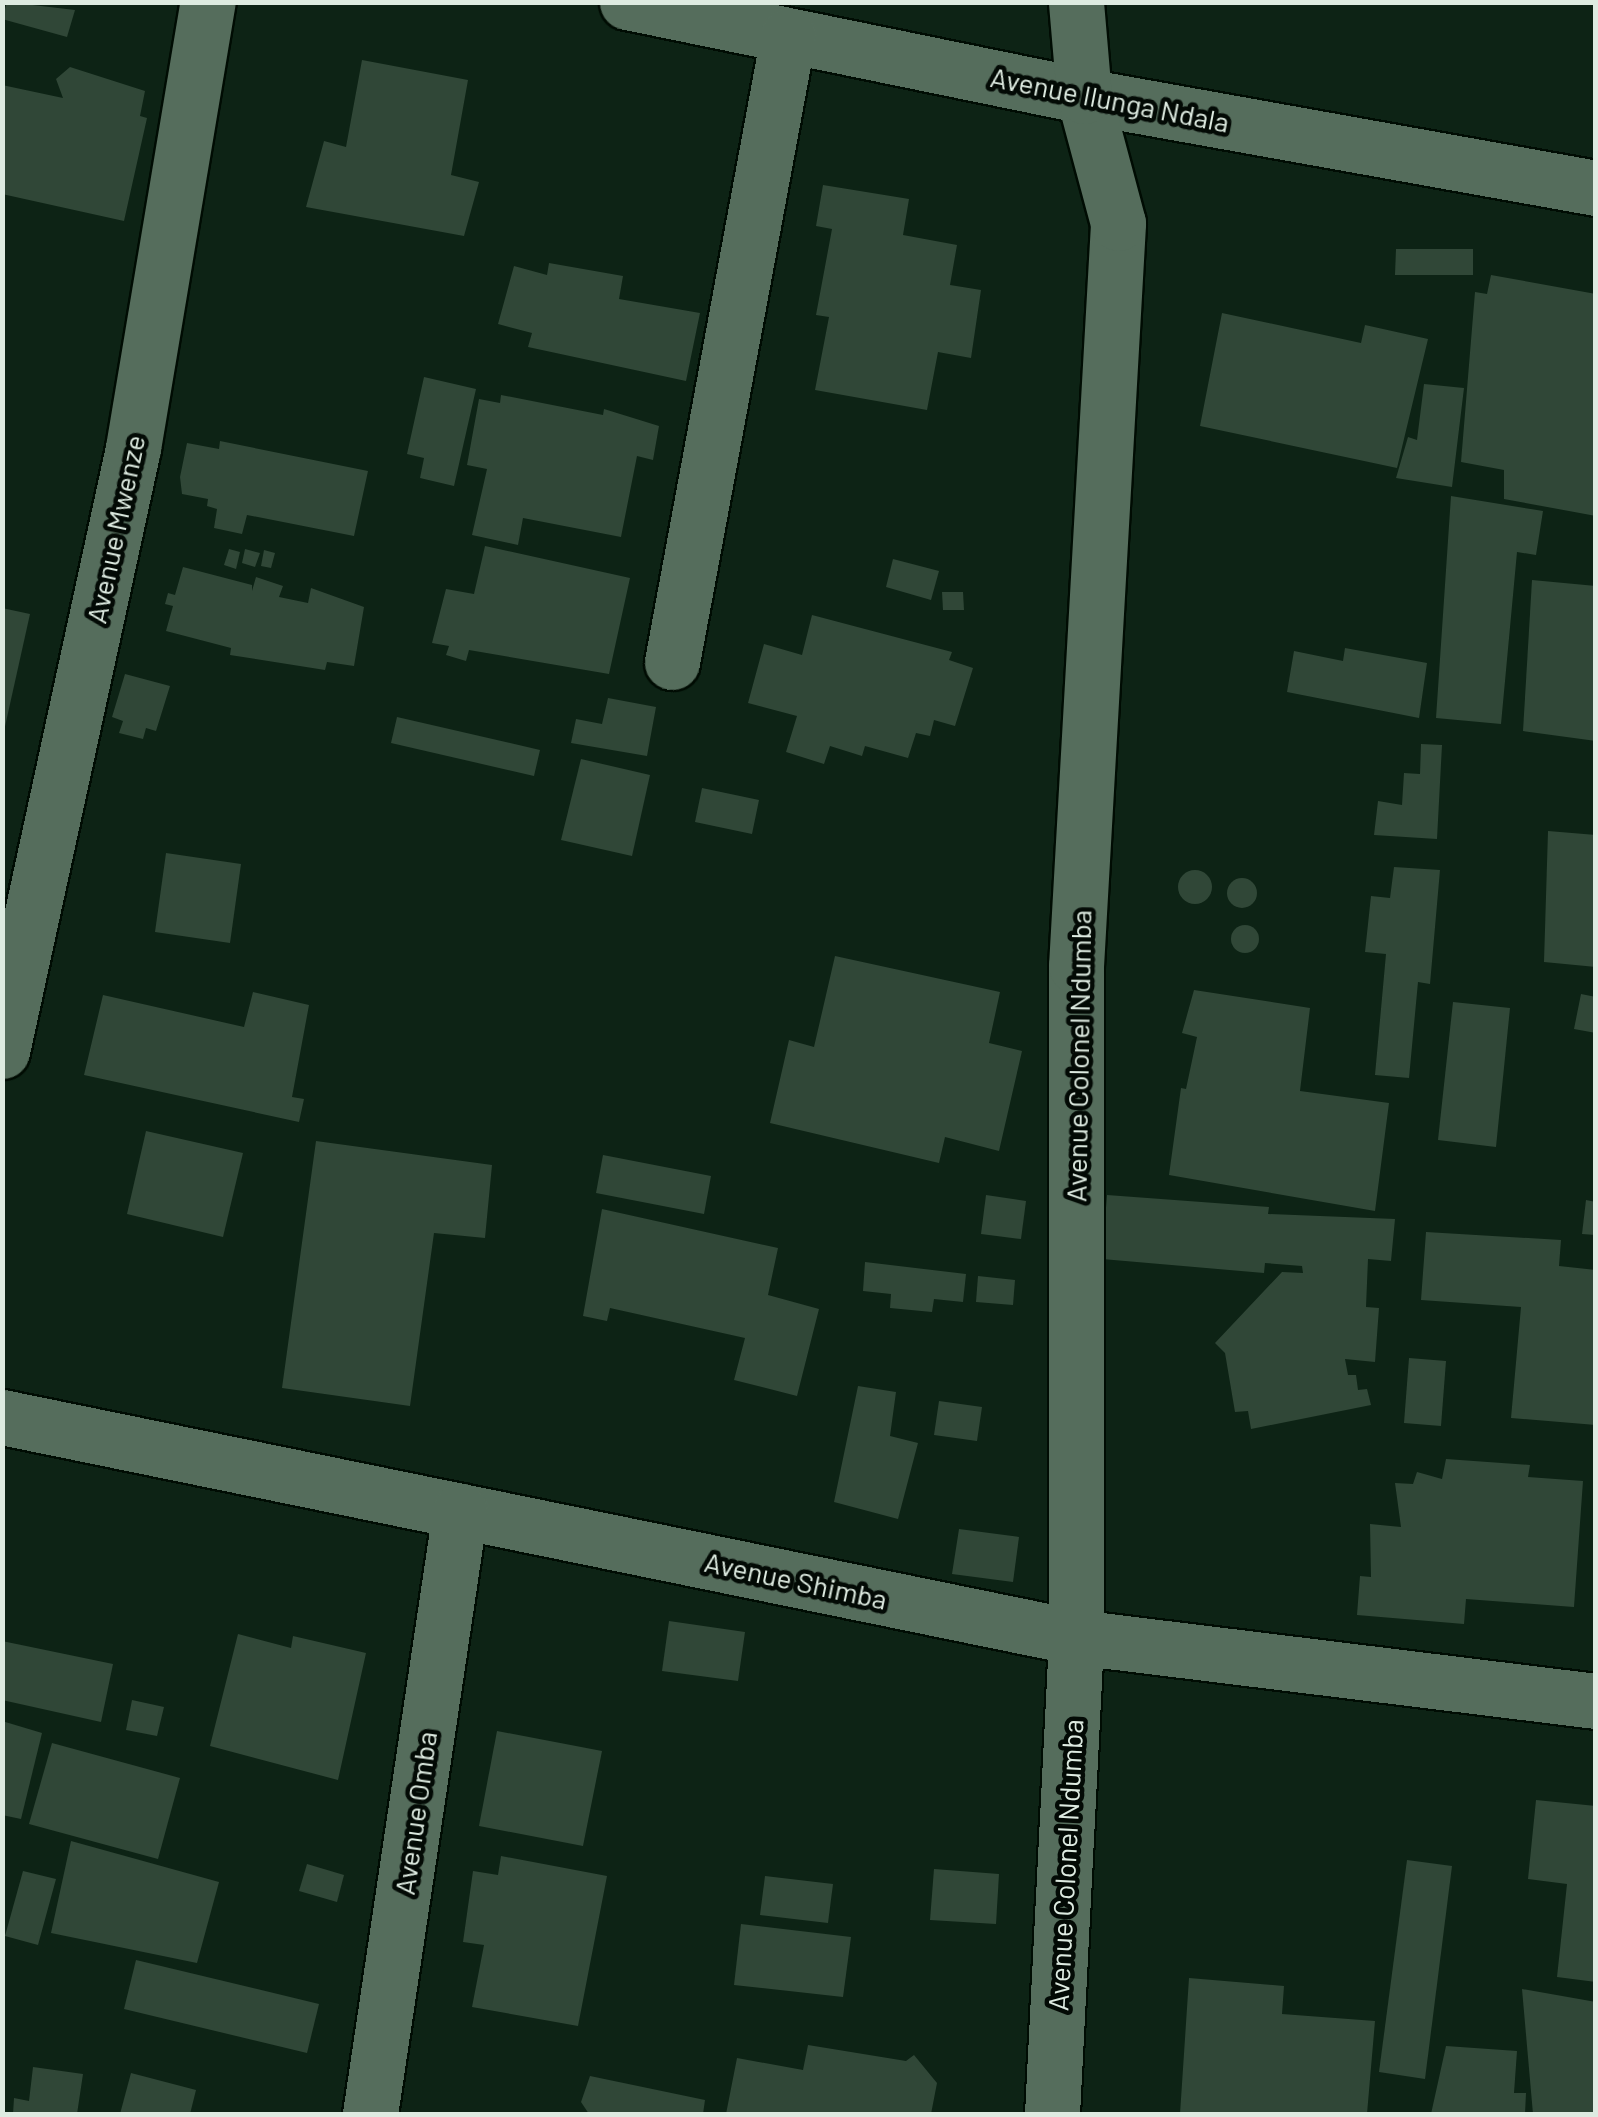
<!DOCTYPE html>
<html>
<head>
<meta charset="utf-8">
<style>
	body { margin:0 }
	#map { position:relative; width:1598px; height:2117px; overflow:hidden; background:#0d2315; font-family:Barlow,sans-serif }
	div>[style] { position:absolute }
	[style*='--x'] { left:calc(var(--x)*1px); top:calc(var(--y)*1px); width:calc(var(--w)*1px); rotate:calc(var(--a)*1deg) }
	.building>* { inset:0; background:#304737 }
	.round { border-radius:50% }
	.roads { filter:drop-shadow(2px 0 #000c03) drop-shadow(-2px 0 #000c03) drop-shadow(0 2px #000c03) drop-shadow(0 -2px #000c03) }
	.street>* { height:55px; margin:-27.5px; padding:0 27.5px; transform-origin:27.5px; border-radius:27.5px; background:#556d5c }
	span { translate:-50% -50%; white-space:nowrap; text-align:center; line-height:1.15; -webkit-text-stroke:9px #030a05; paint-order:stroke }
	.street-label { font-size:28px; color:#deebe1 }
	.frame { position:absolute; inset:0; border:5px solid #deebe1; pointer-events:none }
</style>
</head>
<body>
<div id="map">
	<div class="building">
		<i style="clip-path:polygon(7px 2px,75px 10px,67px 37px,2px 19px)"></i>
		<i style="clip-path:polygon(362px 60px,468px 80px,451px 175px,479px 182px,464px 236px,306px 207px,324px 141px,346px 147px)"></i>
		<i style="clip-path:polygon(70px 67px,145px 91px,140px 116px,147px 118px,124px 221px,2px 194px,2px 85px,63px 98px,56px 79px)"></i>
		<i style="clip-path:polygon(823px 185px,909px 199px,903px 235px,957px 245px,950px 285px,981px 290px,971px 358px,938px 352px,927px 410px,815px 390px,829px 317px,816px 315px,832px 229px,816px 226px)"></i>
		<i style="clip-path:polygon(1396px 249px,1473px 249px,1473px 275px,1395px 275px)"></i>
		<i style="clip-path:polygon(549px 263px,623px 276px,619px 299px,700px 313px,686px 381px,528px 347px,532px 333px,498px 324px,514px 266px,547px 275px)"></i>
		<i style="clip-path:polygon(1491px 275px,1596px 294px,1596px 516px,1504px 499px,1504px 470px,1461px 462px,1475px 292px,1487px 294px)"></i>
		<i style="clip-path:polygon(1222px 313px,1361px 343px,1365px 325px,1428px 339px,1397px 468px,1200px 426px)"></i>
		<i style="clip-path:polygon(424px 377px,476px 389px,454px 486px,420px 478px,424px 458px,407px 454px)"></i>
		<i style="clip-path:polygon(1424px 384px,1464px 388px,1452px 487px,1396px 478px,1408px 437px,1417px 440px)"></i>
		<i style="clip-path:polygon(501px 395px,603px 415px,604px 409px,659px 426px,653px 460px,637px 456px,621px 537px,523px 518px,518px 545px,472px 535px,487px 469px,467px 465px,479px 399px,500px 403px)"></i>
		<i style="clip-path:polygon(220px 441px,368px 471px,354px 536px,247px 515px,242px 534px,214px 528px,217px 509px,207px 506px,208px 499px,182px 494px,180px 477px,187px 443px,219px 449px)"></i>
		<i style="clip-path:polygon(1451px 496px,1543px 511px,1536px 555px,1517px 552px,1501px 724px,1436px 718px)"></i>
		<i style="clip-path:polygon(485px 546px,630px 578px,609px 674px,469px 650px,466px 661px,446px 655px,449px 646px,432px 643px,446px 589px,474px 594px)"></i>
		<i style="clip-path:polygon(229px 549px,240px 552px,236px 569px,224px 565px)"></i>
		<i style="clip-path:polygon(245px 549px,260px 553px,255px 567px,242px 563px)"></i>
		<i style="clip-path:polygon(264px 550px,275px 553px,271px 568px,261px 566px)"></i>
		<i style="clip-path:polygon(893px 559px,939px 571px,931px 600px,886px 587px)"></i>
		<i style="clip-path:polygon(183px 567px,252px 585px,252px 591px,256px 577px,283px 586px,279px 597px,308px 603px,311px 588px,364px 607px,354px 666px,327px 662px,325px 670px,230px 655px,231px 648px,166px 631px,173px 606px,165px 604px,168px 593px,175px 595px)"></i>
		<i style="clip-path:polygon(1532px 580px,1596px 586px,1596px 741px,1523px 731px)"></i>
		<i style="clip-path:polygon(942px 592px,963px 592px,964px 610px,943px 610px)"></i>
		<i style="clip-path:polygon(2px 608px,30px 614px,4px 731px,2px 731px)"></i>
		<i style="clip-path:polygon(812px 615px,952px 652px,949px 660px,973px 668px,955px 726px,934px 720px,930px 736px,916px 733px,908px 758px,865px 746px,862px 756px,830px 746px,824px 764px,786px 752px,797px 716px,748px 703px,764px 644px,802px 655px)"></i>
		<i style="clip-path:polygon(1345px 648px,1427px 663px,1419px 718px,1287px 692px,1294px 651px,1343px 661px)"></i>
		<i style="clip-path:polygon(125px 674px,170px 686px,156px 731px,146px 728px,143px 739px,119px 733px,123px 721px,112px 717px)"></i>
		<i style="clip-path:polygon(608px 698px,656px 707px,647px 756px,571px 743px,576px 719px,602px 724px)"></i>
		<i style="clip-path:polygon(397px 717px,540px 750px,534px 776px,391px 743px)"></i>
		<i style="clip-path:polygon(1421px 744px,1442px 745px,1437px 839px,1374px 835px,1378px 801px,1402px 805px,1404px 773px,1420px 774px)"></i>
		<i style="clip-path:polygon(581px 759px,650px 775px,632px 856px,561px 840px)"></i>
		<i style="clip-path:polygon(702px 788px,759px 800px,752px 834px,695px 822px)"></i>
		<i style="clip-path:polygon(1548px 831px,1596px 835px,1596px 967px,1544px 962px)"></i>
		<i style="clip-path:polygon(166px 853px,241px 864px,230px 943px,155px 932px)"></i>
		<i style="clip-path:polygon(1394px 867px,1440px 870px,1430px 984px,1418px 982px,1409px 1078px,1375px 1075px,1386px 954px,1365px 952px,1371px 896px,1390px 898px)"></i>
		<i class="round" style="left:1178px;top:870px;width:34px;height:34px"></i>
		<i class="round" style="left:1227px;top:878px;width:30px;height:30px"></i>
		<i class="round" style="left:1231px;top:925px;width:28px;height:28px"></i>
		<i style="clip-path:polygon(835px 956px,1000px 992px,989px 1043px,1022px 1051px,999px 1151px,945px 1137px,939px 1163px,770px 1123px,789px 1040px,814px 1047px)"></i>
		<i style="clip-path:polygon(1194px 990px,1310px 1008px,1300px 1091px,1389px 1103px,1375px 1211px,1169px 1175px,1181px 1088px,1186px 1089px,1197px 1037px,1182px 1033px)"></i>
		<i style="clip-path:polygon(253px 992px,309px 1005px,292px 1097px,304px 1099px,299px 1122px,84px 1075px,103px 995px,244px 1027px)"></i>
		<i style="clip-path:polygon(1581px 994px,1596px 997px,1596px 1033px,1574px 1029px)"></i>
		<i style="clip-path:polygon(1453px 1002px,1510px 1008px,1496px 1147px,1438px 1140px)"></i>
		<i style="clip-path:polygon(146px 1131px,243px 1153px,223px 1237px,127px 1214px)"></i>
		<i style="clip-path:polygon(316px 1141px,492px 1165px,485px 1238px,434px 1233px,410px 1406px,282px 1388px)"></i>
		<i style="clip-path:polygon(603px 1155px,711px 1176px,704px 1214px,596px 1193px)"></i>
		<i style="clip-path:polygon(986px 1195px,1026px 1201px,1021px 1239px,981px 1234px)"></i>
		<i style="clip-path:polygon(1107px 1195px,1269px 1207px,1268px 1214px,1395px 1219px,1391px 1261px,1368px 1259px,1366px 1307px,1379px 1308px,1375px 1362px,1345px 1359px,1348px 1375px,1356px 1375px,1358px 1390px,1367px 1389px,1371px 1405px,1251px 1429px,1248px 1411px,1235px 1412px,1225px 1353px,1215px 1343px,1282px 1272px,1303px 1273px,1302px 1266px,1265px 1263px,1264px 1273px,1102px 1259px)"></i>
		<i style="clip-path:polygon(1586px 1200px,1596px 1202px,1596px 1235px,1582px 1234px)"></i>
		<i style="clip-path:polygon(602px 1209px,778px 1248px,768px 1295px,819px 1309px,797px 1396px,734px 1380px,745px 1338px,610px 1308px,607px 1321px,583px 1316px)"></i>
		<i style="clip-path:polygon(1426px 1232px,1561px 1240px,1559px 1266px,1596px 1270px,1596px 1425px,1511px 1418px,1521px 1307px,1421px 1300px)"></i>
		<i style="clip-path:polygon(865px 1262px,966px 1274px,963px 1302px,934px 1299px,932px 1312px,890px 1308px,891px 1294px,863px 1291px)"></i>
		<i style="clip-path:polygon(978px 1276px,1015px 1280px,1013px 1305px,976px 1302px)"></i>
		<i style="clip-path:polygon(1409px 1358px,1446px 1361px,1441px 1426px,1404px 1423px)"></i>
		<i style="clip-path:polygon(858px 1386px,896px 1392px,890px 1436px,918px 1443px,898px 1519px,834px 1502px)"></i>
		<i style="clip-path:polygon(939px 1401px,982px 1407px,977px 1441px,934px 1435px)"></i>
		<i style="clip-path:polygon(1446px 1459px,1530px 1465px,1528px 1477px,1583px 1481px,1574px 1607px,1466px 1599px,1464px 1624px,1357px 1615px,1360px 1576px,1371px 1577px,1370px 1524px,1401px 1527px,1395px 1483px,1413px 1484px,1417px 1472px,1442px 1479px)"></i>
		<i style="clip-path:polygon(959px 1529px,1019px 1537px,1013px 1582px,952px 1574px)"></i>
		<i style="clip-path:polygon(669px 1621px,745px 1632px,738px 1681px,662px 1671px)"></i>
		<i style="clip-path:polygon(238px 1634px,291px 1648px,293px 1636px,366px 1653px,338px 1780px,210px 1746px)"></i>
		<i style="clip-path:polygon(2px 1641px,113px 1664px,101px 1722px,2px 1700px)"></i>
		<i style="clip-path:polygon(132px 1700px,164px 1707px,157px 1736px,126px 1730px)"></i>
		<i style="clip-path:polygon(2px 1721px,42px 1733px,21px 1819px,2px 1815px)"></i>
		<i style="clip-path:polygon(497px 1731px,602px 1751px,583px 1846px,479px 1826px)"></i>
		<i style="clip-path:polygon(52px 1743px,180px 1778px,158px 1859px,29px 1824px)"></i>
		<i style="clip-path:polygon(1536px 1800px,1596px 1806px,1596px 1982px,1557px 1977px,1567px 1884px,1528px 1879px)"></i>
		<i style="clip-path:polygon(71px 1841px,219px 1882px,197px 1963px,51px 1933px)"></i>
		<i style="clip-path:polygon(501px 1856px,607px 1876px,578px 2026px,472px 2007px,484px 1945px,463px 1942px,473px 1871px,498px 1875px)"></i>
		<i style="clip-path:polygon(1407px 1860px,1452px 1866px,1425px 2079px,1379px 2072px)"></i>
		<i style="clip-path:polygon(307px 1864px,344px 1875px,337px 1902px,299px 1891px)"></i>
		<i style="clip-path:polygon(934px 1869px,999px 1874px,996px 1924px,930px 1920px)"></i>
		<i style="clip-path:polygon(23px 1871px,56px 1879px,38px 1945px,5px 1936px)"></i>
		<i style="clip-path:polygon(765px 1876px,833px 1884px,828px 1923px,760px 1915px)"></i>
		<i style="clip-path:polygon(741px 1924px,851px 1937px,843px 1997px,734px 1985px)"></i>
		<i style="clip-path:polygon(136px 1960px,319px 2004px,307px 2053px,124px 2009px)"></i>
		<i style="clip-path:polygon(1189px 1978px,1284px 1986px,1282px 2014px,1375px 2021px,1367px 2114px,1180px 2114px)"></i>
		<i style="clip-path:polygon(1522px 1989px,1596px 2002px,1596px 2114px,1533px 2114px)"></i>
		<i style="clip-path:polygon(808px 2045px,906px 2061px,914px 2055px,937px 2083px,931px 2114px,726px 2114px,737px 2058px,803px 2070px)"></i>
		<i style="clip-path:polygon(1446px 2046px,1517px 2051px,1514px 2093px,1526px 2093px,1525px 2114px,1431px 2114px)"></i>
		<i style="clip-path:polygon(33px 2067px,83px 2074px,77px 2114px,13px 2114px,14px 2098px,29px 2101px)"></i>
		<i style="clip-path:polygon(131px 2073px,196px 2090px,190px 2114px,120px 2114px)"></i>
		<i style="clip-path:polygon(590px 2076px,705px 2100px,703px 2114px,589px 2114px,581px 2102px)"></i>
	</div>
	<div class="roads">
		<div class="street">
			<i style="--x:627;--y:2;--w:467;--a:11.6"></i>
			<i style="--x:1084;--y:96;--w:520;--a:10.19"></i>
			<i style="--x:672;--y:662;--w:637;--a:-79.5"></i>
			<i style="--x:2;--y:1051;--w:617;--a:-77.74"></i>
			<i style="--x:133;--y:448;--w:452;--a:-80.5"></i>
			<i style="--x:2;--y:1417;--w:1096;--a:11.58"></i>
			<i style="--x:1076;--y:1637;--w:524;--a:7.02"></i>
			<i style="--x:370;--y:2114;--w:610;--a:-81.51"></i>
			<i style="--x:1052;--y:2114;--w:478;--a:-87.1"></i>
			<i style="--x:1076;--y:1637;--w:671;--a:-90"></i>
			<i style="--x:1076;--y:966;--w:744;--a:-86.76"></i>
			<i style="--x:1118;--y:223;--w:131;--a:-105"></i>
			<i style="--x:1084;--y:96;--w:94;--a:-94.9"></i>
		</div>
	</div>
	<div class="street-label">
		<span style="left:1110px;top:99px;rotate:11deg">Avenue Ilunga Ndala</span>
		<span style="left:115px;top:529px;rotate:-78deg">Avenue Mwenze</span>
		<span style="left:1078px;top:1056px;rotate:-89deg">Avenue Colonel Ndumba</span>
		<span style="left:796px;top:1580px;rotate:12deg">Avenue Shimba</span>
		<span style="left:415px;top:1813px;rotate:-82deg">Avenue Omba</span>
		<span style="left:1065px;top:1865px;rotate:-87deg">Avenue Colonel Ndumba</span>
	</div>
	<div class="frame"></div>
</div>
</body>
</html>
